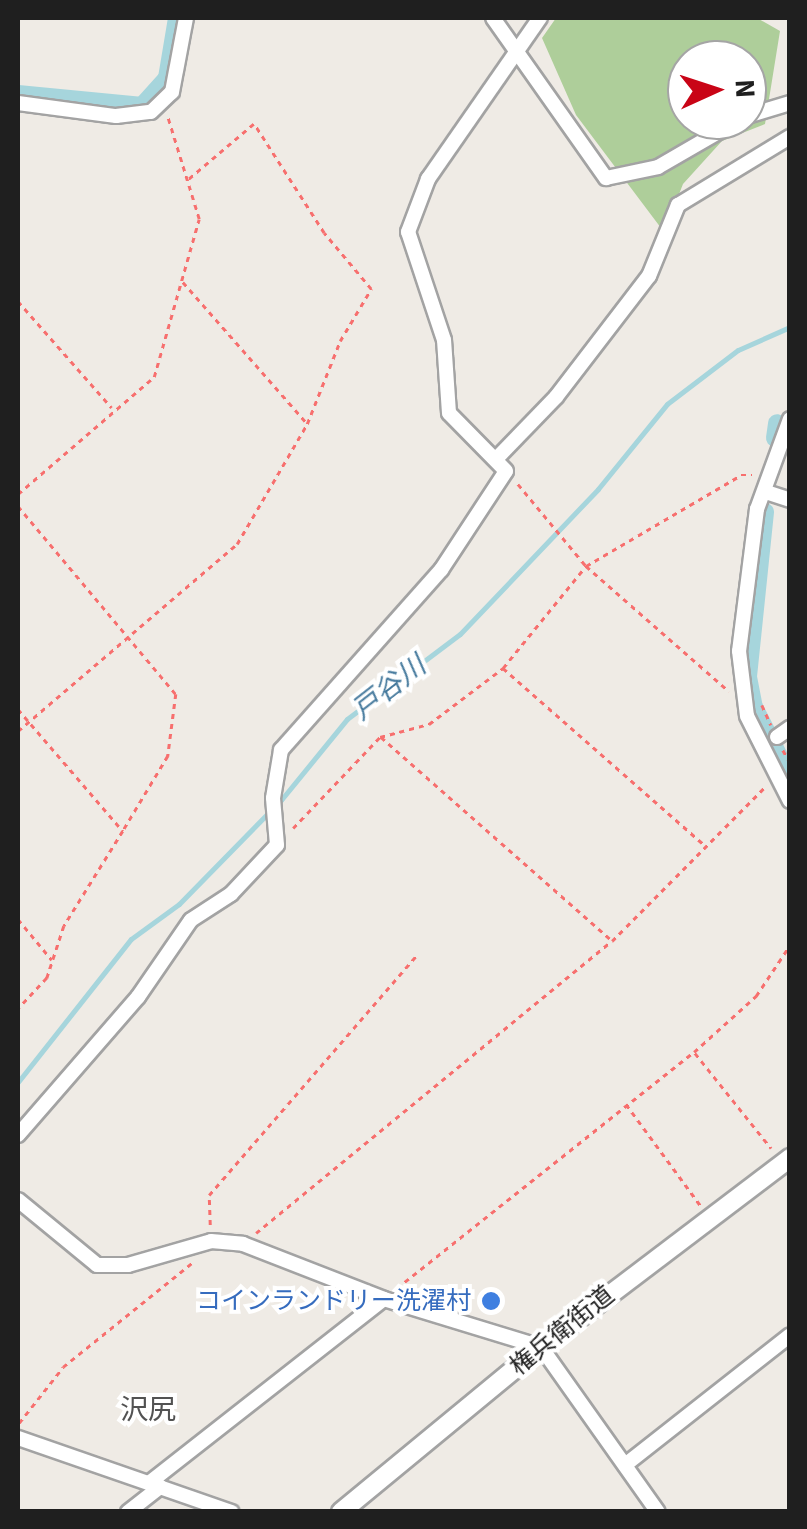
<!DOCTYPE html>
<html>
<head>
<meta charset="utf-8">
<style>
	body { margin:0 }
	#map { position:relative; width:807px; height:1529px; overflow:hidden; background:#efebe5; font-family:"Source Sans 3","Noto Sans JP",sans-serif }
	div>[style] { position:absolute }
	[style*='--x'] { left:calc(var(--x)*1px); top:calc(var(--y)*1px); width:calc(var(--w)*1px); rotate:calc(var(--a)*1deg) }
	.forest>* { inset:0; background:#aece9a }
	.stream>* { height:5px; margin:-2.5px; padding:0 2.5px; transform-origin:2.5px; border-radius:2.5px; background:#a6d5dc }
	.canal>* { height:18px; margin:-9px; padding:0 9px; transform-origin:9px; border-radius:9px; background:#a6d5dc }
	.path>* { height:2.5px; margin-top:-1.25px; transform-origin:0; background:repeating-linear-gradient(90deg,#f76f6e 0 5px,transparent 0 10px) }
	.roads { filter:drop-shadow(2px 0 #a3a3a3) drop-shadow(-2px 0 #a3a3a3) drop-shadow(0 2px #a3a3a3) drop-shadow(0 -2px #a3a3a3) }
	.minor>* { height:14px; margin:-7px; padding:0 7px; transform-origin:7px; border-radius:7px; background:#fff }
	.tertiary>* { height:18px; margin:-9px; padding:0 9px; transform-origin:9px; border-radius:9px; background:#fff }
	.dots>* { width:28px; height:28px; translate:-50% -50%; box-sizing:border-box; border:5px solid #fff; border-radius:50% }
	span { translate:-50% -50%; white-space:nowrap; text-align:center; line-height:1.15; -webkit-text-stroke:8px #fff; paint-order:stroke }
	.shop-label { font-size:25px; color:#366cbe }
	.right { translate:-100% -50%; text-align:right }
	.street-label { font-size:25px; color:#1f1f1f }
	.water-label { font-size:28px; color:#467a9d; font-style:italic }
	.neighbourhood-label { font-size:28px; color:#525252 }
	.frame { position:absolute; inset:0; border:20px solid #1f1f1f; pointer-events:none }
	.north { position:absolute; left:667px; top:40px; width:100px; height:100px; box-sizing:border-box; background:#fff; border:2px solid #a5a5a5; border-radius:50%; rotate:87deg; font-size:28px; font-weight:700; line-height:40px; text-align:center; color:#1f1f1f }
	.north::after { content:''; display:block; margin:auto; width:35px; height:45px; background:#c90416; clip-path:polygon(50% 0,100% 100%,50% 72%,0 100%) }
</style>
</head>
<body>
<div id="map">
	<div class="forest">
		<i style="clip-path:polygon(evenodd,556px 18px,757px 18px,780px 31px,765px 124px,722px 141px,683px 184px,664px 232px,576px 115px,542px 38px,556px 18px,687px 60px,747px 60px,747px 120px,687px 120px,687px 60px)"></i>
	</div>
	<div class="stream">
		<i style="--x:18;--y:1082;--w:182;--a:-51.7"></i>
		<i style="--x:131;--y:939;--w:59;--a:-36.1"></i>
		<i style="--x:179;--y:904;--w:146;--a:-45.6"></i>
		<i style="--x:281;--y:800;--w:104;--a:-50.8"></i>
		<i style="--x:347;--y:719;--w:141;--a:-37"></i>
		<i style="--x:460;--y:634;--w:200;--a:-46.4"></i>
		<i style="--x:598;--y:489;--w:109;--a:-50.9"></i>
		<i style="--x:667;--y:404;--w:89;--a:-37.3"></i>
		<i style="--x:738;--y:350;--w:57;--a:-23.9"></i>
	</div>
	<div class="canal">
		<i style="--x:18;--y:94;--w:125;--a:5.5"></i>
		<i style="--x:142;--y:106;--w:38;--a:-48"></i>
		<i style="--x:167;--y:78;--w:61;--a:-80.5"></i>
		<i style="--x:775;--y:438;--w:15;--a:-82"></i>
		<i style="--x:765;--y:512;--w:166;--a:95.9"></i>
		<i style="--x:748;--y:677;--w:31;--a:79"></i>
		<i style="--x:754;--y:707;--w:80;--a:63.1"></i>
	</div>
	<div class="path">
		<i style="--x:183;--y:282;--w:186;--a:48.7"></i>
		<i style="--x:18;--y:301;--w:142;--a:48.7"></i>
		<i style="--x:518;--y:484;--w:107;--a:50.3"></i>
		<i style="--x:586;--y:566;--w:190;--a:41.2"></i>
		<i style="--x:18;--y:494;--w:179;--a:-40.7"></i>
		<i style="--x:154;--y:377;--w:164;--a:-74.1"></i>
		<i style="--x:199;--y:219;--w:106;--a:-107.1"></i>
		<i style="--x:18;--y:506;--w:246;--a:50"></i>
		<i style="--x:176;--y:694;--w:63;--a:97.4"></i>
		<i style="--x:168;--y:756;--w:87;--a:121"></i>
		<i style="--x:503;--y:668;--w:266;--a:41.3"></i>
		<i style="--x:762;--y:705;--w:22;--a:66"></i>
		<i style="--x:18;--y:709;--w:161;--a:49.3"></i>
		<i style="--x:123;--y:831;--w:112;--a:121.8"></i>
		<i style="--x:64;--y:926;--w:55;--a:108.1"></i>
		<i style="--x:47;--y:978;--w:42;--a:133.1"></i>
		<i style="--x:18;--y:731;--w:288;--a:-40.5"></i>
		<i style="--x:237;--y:544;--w:139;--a:-59.7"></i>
		<i style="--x:307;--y:424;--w:89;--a:-68.3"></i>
		<i style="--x:340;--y:341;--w:61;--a:-59.2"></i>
		<i style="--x:371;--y:289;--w:73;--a:-130"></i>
		<i style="--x:324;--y:233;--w:130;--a:-122.7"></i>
		<i style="--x:254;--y:124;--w:87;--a:139.7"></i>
		<i style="--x:381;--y:737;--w:307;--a:41.4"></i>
		<i style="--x:783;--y:750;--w:14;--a:60"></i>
		<i style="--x:293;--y:828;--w:126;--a:-46.3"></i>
		<i style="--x:380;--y:737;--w:51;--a:-14.9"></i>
		<i style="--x:429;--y:724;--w:93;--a:-37.1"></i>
		<i style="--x:503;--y:668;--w:132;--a:-50.9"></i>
		<i style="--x:586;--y:566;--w:180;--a:-30.4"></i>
		<i style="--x:741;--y:475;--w:11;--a:0"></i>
		<i style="--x:18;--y:919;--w:53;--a:50.3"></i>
		<i style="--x:695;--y:1053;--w:122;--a:51.3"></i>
		<i style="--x:626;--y:1104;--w:127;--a:53.7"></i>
		<i style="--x:210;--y:1225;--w:30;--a:-92"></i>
		<i style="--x:209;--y:1195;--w:319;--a:-49.1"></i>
		<i style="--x:256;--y:1233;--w:460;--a:-39.4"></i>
		<i style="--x:612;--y:941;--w:216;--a:-45.2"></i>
		<i style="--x:397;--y:1288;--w:379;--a:-38.5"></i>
		<i style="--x:694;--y:1052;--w:84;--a:-42.1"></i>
		<i style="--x:756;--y:996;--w:61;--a:-56.3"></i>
		<i style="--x:19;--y:1423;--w:71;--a:-51.8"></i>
		<i style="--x:63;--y:1367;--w:166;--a:-38.9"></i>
	</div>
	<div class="roads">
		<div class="minor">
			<i style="--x:493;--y:18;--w:196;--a:54.8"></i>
			<i style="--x:606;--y:178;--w:53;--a:-11.9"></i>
			<i style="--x:658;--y:167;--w:94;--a:-30.1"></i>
			<i style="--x:18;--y:103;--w:99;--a:7.6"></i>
			<i style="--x:116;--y:116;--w:35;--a:-7"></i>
			<i style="--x:151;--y:112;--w:29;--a:-44"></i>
			<i style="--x:172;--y:92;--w:75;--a:-79.3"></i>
			<i style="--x:747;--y:116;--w:45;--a:-16.8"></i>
			<i style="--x:790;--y:419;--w:96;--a:110.1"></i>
			<i style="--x:757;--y:509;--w:143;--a:97.2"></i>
			<i style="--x:739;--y:651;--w:65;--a:83"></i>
			<i style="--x:747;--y:716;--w:95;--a:63.2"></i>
			<i style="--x:496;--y:459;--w:86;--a:-45.9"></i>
			<i style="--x:556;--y:397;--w:153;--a:-52.5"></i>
			<i style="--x:649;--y:276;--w:77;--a:-67.8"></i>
			<i style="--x:678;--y:205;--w:131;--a:-31.3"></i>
			<i style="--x:766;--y:492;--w:25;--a:18"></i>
			<i style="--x:777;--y:737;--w:16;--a:-35"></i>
			<i style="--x:18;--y:1135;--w:183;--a:-49"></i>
			<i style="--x:138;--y:997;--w:93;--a:-55.5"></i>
			<i style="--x:191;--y:920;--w:48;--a:-33"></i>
			<i style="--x:231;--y:894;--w:67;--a:-46.8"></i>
			<i style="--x:277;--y:845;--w:47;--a:-94.9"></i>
			<i style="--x:273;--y:798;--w:49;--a:-80.5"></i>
			<i style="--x:281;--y:750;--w:241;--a:-48.4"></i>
			<i style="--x:441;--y:570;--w:118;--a:-56.7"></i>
			<i style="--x:506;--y:471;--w:81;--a:-134.5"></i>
			<i style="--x:449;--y:413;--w:73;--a:-93.9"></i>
			<i style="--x:444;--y:340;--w:114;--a:-108.4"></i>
			<i style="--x:408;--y:232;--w:57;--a:-69.3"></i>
			<i style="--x:428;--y:179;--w:196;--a:-55.2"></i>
			<i style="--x:18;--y:1200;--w:102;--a:39.4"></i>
			<i style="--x:97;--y:1265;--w:31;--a:0"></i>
			<i style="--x:128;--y:1265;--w:86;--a:-16.1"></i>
			<i style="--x:211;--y:1241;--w:32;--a:5"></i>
			<i style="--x:243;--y:1244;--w:151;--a:21.3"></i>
			<i style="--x:384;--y:1299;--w:164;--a:17"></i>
			<i style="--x:541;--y:1347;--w:202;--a:54.7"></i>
			<i style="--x:18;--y:1438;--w:226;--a:19.1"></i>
			<i style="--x:625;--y:1465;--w:210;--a:-38.2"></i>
			<i style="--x:149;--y:1483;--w:298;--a:-38.1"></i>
			<i style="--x:128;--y:1512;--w:41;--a:-38"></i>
		</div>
		<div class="tertiary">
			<i style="--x:341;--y:1512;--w:259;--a:-39.5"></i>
			<i style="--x:541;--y:1347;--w:313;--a:-37.2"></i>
		</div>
	</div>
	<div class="dots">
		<i style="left:491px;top:1301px;background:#3f7fe0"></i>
	</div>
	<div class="shop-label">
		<span class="right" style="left:471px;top:1301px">コインランドリー洗濯村</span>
	</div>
	<div class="street-label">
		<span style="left:562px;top:1331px;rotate:-39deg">権兵衛街道</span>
	</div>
	<div class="water-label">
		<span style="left:389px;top:688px;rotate:-38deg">戸谷川</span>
	</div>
	<div class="neighbourhood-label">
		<span style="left:148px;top:1410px">沢尻</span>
	</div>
	<div class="frame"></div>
	<div class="north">N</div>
</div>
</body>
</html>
